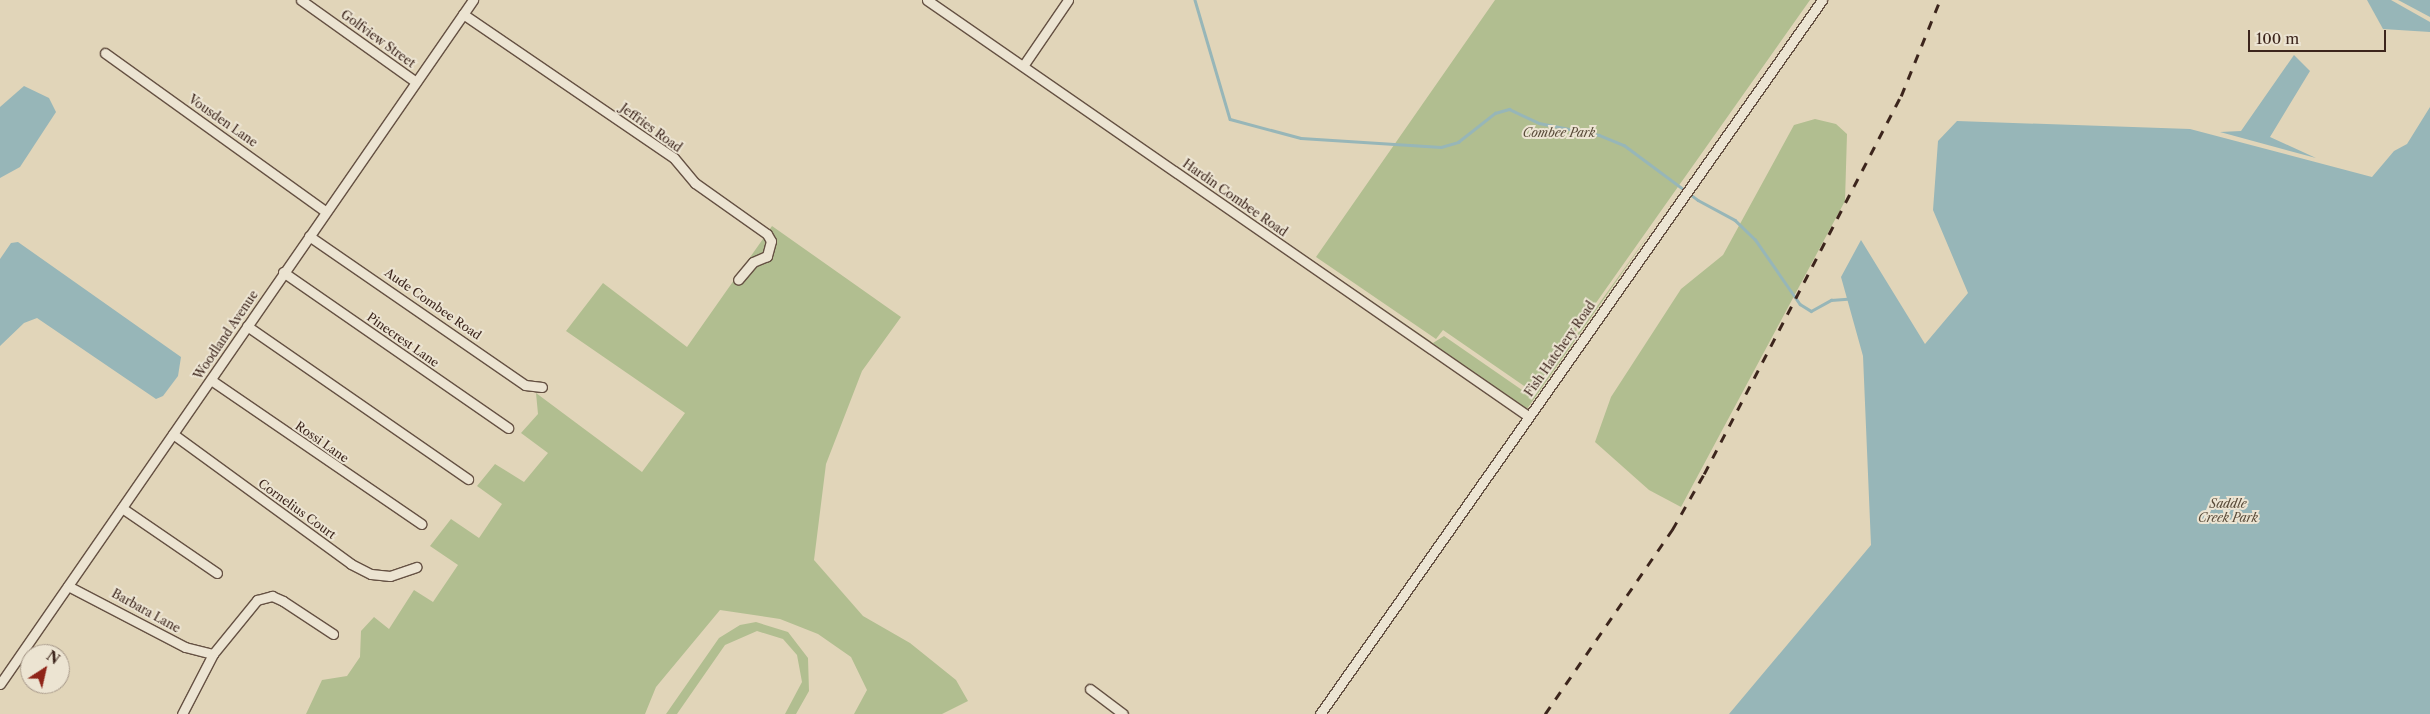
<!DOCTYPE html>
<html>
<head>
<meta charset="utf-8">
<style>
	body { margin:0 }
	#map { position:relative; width:2430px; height:714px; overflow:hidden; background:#e1d5b9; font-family:"Libre Caslon Text",serif }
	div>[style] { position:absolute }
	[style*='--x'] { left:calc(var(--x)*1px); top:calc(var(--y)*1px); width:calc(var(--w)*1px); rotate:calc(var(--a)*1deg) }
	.green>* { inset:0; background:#b1be90 }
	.water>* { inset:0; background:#97b6b8 }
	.stream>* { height:2.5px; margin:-1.25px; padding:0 1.25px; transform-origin:1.25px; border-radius:1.25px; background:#97b6b8 }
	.roads { filter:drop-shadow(1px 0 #655143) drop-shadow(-1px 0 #655143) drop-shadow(0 1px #655143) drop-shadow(0 -1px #655143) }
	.minor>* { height:9px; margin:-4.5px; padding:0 4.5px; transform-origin:4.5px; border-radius:4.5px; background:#ece4d2 }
	.rail>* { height:2.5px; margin-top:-1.25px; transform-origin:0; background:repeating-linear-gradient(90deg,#3c251c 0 9px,transparent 0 18px) }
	span { translate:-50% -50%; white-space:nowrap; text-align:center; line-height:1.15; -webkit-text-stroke:4px #ece4d2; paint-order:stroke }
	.street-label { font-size:12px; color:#3c251c }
	.park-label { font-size:12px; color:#594b39; font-style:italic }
	.north { position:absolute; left:20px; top:644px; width:50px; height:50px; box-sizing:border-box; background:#ece4d2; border:1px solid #a69889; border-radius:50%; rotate:35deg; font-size:14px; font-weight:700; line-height:20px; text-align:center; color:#3c251c }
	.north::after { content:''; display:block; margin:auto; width:18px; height:22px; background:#8f2418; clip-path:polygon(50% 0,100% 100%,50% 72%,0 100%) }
	.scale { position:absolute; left:2248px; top:30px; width:138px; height:22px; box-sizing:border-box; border:2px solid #3c251c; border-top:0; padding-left:6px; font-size:15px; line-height:18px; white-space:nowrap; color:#3c251c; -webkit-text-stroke:4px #ece4d2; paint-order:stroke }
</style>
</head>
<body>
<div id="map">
	<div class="green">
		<i style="clip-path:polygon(1495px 0,1810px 0,1533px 392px,1443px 330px,1436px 339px,1316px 257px)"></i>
		<i style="clip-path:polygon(1815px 119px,1836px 124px,1847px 134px,1845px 201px,1681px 507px,1649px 490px,1595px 442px,1611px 397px,1681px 289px,1723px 255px,1794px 125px)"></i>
		<i style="clip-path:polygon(1657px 223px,1527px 409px,1318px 264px,1433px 343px,1444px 336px,1532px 397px)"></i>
		<i style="clip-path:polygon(772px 226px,901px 317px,862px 371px,826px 464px,814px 560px,863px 616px,910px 643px,956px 680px,968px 701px,942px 714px,854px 714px,867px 690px,851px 657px,818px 634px,780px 619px,720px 610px,656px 687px,645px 714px,306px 714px,322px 680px,347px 676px,360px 657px,361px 631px,374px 617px,389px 629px,414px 590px,433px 602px,458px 565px,430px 546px,451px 519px,479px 538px,502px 504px,477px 486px,495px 464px,524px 482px,548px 453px,521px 433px,538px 414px,536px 393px,642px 472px,685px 413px,566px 331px,603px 283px,687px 347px)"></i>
		<i style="clip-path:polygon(756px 622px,788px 632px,808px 658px,809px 691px,796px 714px,785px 714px,802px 682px,797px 655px,783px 639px,757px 631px,725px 645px,677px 714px,666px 714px,719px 638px,740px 625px)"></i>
	</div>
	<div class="water">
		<i style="clip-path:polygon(2367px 0,2391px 0,2430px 22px,2430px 32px,2383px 29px)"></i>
		<i style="clip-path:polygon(2398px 0,2430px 0,2430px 17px,2400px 1px)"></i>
		<i style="clip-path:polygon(2294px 55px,2310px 71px,2270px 137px,2316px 158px,2220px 132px,2241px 131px)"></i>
		<i style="clip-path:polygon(24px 86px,49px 98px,56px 112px,20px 167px,0 178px,0 107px)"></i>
		<i style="clip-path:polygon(2430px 107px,2430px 714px,1729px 714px,1871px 545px,1863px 356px,1841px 277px,1861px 240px,1925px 344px,1968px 293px,1933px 210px,1938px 141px,1957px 121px,2190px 129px,2372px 177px,2394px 151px,2407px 144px)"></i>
		<i style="clip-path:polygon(18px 242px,181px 357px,178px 376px,163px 396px,156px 399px,37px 318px,24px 323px,0 346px,0 259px,11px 243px)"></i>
	</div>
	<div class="stream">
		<i style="--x:1195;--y:0;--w:124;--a:73.6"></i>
		<i style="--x:1230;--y:119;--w:73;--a:15"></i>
		<i style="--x:1301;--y:138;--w:140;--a:3.7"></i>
		<i style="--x:1441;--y:147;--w:18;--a:-16"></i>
		<i style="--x:1458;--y:142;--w:47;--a:-38.1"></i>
		<i style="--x:1495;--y:113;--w:15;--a:-16"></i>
		<i style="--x:1509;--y:109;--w:33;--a:25"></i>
		<i style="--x:1539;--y:123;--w:61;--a:11.3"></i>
		<i style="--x:1599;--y:135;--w:27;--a:22"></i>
		<i style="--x:1624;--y:145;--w:92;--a:36.6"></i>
		<i style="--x:1698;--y:200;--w:42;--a:28.4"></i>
		<i style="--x:1735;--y:220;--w:28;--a:44"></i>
		<i style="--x:1755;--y:239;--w:79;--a:55.3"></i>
		<i style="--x:1800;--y:304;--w:13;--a:32"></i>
		<i style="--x:1811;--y:311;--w:23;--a:-29"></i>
		<i style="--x:1831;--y:300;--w:16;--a:-4"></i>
	</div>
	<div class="roads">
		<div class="minor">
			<i style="--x:301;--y:0;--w:141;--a:35.5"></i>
			<i style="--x:927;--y:0;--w:731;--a:34.69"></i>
			<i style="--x:463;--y:14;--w:255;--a:34.3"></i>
			<i style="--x:674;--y:158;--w:33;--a:50"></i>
			<i style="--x:695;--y:183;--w:88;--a:35.3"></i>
			<i style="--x:767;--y:234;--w:8;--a:60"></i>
			<i style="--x:771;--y:241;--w:16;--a:105"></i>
			<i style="--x:767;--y:256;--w:15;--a:157"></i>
			<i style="--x:753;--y:262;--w:23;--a:130"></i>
			<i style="--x:105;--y:53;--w:271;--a:35.7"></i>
			<i style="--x:1023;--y:66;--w:80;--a:-55.7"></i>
			<i style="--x:309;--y:236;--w:262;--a:34.6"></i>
			<i style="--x:525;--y:385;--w:17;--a:7"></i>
			<i style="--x:283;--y:272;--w:274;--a:34.7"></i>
			<i style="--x:247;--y:326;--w:269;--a:34.7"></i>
			<i style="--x:211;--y:380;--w:255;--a:34.4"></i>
			<i style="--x:173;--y:434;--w:220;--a:36.1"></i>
			<i style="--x:351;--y:564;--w:22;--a:27"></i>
			<i style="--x:371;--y:574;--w:19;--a:6"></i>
			<i style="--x:390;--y:576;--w:28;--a:-19"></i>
			<i style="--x:122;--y:508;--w:115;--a:34.4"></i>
			<i style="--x:68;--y:586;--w:132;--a:27.5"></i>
			<i style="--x:185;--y:647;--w:29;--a:14"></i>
			<i style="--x:0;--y:684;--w:832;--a:-55.34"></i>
			<i style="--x:1090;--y:689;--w:41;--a:37.1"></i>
			<i style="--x:182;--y:714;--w:68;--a:-62.7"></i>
			<i style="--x:213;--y:654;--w:70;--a:-50.8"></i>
			<i style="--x:257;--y:600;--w:16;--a:-15"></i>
			<i style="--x:272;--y:596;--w:12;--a:24"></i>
			<i style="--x:283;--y:601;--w:60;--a:33.4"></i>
			<i style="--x:1320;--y:714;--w:873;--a:-54.89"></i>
		</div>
	</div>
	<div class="rail">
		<i style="--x:1545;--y:714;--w:224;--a:-55.4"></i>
		<i style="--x:1672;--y:530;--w:64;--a:-60.3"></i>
		<i style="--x:1704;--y:474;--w:426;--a:-62.5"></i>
		<i style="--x:1901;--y:96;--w:104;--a:-67.9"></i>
	</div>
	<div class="street-label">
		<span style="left:378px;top:39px;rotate:36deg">Golfview Street</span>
		<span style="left:223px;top:121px;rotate:35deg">Vousden Lane</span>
		<span style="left:651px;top:128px;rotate:36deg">Jeffries Road</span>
		<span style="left:1235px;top:198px;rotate:35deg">Hardin Combee Road</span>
		<span style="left:433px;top:304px;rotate:35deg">Aude Combee Road</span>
		<span style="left:226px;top:335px;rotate:-56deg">Woodland Avenue</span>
		<span style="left:403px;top:340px;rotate:35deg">Pinecrest Lane</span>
		<span style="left:1560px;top:349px;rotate:-55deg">Fish Hatchery Road</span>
		<span style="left:322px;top:442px;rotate:35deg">Rossi Lane</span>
		<span style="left:297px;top:509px;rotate:36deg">Cornelius Court</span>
		<span style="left:146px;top:611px;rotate:29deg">Barbara Lane</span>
	</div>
	<div class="park-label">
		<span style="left:1559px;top:133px">Combee Park</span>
		<span style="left:2228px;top:511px">Saddle<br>Creek Park</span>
	</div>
	<div class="north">N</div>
	<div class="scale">100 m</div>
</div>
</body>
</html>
